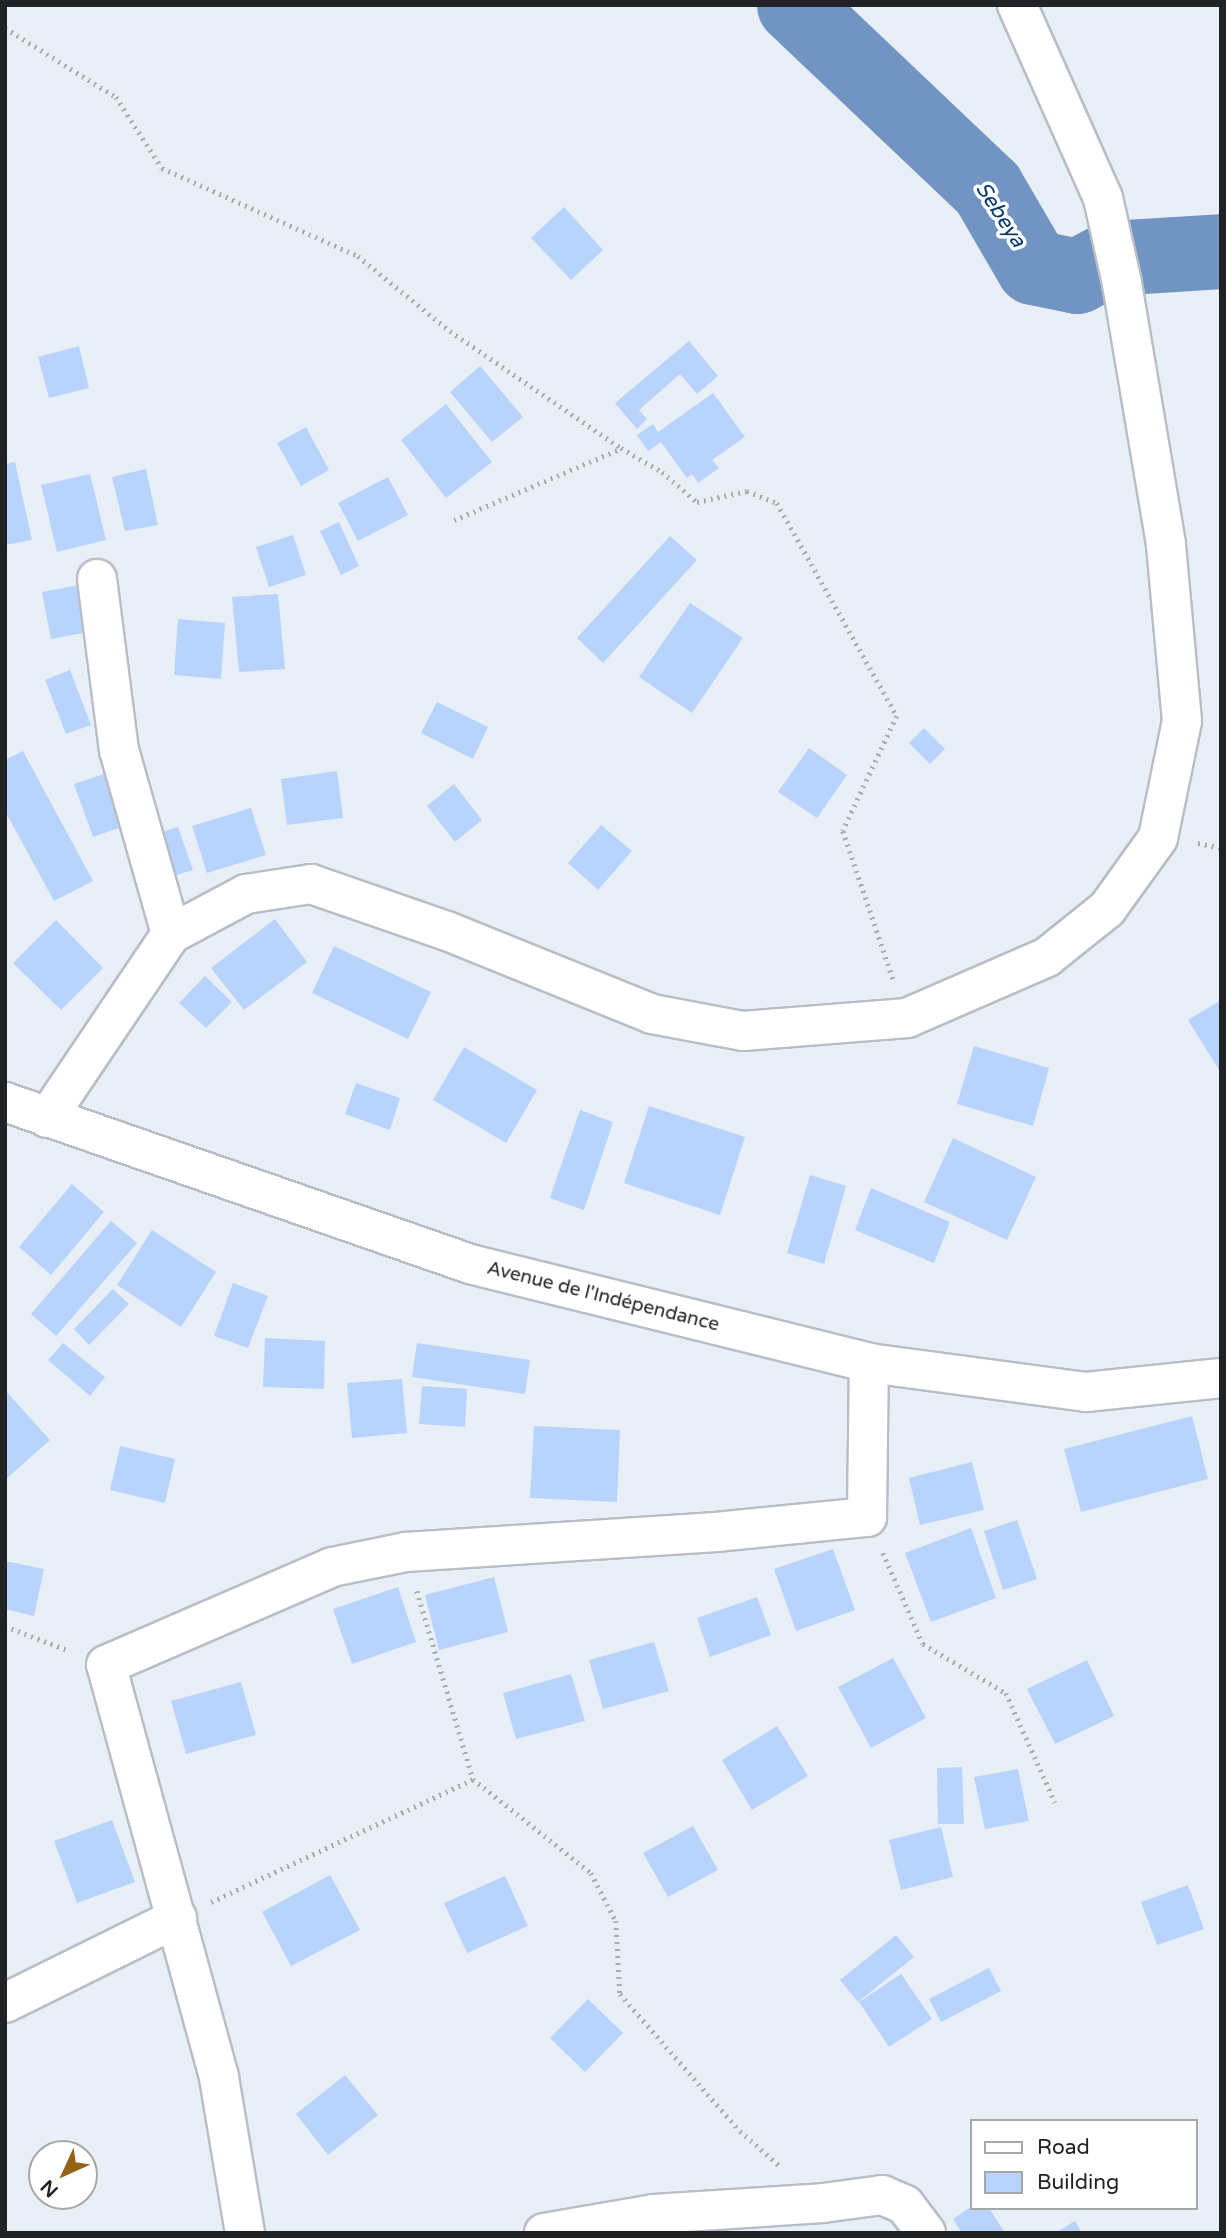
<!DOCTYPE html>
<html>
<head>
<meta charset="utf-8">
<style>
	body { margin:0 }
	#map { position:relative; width:1226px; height:2238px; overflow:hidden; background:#e9eff7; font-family:"Varela Round",sans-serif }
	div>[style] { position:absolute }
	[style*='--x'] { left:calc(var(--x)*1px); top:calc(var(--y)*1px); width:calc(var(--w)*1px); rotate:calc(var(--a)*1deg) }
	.river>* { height:75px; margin:-37.5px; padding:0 37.5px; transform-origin:37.5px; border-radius:37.5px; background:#7194c3 }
	.building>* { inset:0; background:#b8d3fc }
	.path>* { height:4.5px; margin-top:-2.25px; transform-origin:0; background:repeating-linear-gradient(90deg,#a8acb3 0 2px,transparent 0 7px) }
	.roads { filter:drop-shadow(2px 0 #b9bec6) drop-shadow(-2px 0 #b9bec6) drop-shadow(0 2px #b9bec6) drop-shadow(0 -2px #b9bec6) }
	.minor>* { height:38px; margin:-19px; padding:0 19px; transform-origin:19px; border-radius:19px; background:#fff }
	.trunk>* { height:38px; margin:-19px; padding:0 19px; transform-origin:19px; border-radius:19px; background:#fff }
	span { translate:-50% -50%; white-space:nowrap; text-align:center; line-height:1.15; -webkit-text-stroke:7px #fff; paint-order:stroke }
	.street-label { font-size:19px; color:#212225 }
	.water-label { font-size:21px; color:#04376f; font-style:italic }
	.frame { position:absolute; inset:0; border:7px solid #212225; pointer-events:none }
	.legend { position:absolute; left:970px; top:2119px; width:228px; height:91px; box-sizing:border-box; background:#fff; border:2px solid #a6a7a8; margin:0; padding:9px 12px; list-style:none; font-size:21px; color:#212225 }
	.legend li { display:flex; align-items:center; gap:14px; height:35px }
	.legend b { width:35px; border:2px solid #a6a7a8 }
	.north { position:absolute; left:28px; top:2140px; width:70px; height:70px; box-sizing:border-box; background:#fff; border:2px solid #a6a7a8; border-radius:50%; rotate:225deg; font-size:19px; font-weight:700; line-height:28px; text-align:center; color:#212225 }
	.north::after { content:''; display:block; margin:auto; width:24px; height:32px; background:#956316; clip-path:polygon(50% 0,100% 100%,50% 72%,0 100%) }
</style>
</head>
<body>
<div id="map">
	<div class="river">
		<i style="--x:794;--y:5;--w:266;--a:43.5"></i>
		<i style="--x:987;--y:188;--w:91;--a:59.8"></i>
		<i style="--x:1033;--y:267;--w:45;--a:11.6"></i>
		<i style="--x:1077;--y:276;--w:38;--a:-28"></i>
		<i style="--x:1111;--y:258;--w:110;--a:-3.6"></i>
	</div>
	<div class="building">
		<i style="clip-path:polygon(564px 207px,603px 250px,571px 280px,531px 238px)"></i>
		<i style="clip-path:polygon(689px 341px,718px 376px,697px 394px,680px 374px,639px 410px,647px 419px,637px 429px,615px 403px)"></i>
		<i style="clip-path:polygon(79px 346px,89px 388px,49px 398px,38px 357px)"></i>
		<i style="clip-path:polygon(480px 366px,523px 417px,492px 442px,450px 392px)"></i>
		<i style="clip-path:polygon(713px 393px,745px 437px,712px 460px,719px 468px,698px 483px,692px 474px,687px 478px,661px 442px,648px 451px,637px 435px,653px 424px,658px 432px)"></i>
		<i style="clip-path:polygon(446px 404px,492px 462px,446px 498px,401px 440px)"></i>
		<i style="clip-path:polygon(306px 427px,329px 470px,301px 486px,277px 443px)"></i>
		<i style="clip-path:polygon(15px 462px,32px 540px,5px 545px,5px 464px)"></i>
		<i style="clip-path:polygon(146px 469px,158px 525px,125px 531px,112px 477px)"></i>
		<i style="clip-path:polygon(90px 474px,106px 540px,57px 552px,41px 485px)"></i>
		<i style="clip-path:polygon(388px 477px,408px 515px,358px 541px,338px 503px)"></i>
		<i style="clip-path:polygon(339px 522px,359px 566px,341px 575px,320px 531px)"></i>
		<i style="clip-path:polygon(293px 535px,306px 575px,269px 587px,256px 547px)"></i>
		<i style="clip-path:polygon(670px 536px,697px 560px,603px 663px,577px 638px)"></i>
		<i style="clip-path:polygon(79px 585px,88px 632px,51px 639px,42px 592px)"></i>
		<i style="clip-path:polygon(278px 594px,285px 669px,239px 672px,232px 597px)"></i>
		<i style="clip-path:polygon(690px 603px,743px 638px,692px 713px,639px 677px)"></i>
		<i style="clip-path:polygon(178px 619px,225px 623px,221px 679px,174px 675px)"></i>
		<i style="clip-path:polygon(70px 670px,91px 725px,66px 734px,45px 680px)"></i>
		<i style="clip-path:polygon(437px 702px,488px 727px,473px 759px,421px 733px)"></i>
		<i style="clip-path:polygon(924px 728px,945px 749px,930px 764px,909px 743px)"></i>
		<i style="clip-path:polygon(809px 748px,847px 775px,817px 818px,778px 792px)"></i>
		<i style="clip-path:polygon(23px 751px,93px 881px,54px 901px,5px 811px,5px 760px)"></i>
		<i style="clip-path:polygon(337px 771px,343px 818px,287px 825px,281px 779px)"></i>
		<i style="clip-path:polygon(107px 773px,124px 826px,93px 837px,74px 784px)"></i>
		<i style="clip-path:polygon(454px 784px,482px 820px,455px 842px,427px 806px)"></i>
		<i style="clip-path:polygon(251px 808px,266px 855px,207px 873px,192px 826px)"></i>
		<i style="clip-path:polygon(601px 825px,632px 851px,598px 890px,568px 863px)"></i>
		<i style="clip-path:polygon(178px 827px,193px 870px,166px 878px,153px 835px)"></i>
		<i style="clip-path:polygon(275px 919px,307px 962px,244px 1010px,211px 968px)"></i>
		<i style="clip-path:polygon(56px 920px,103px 968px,61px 1010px,13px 963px)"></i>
		<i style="clip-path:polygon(334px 946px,431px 992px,408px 1039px,312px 993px)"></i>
		<i style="clip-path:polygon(205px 976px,232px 1002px,206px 1028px,179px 1003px)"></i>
		<i style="clip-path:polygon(1221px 1000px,1221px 1073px,1188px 1020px)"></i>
		<i style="clip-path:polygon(974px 1046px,1049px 1068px,1033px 1126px,957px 1104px)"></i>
		<i style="clip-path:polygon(464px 1047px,537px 1090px,506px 1143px,433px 1100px)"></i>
		<i style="clip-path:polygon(356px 1083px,400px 1098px,390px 1130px,345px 1114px)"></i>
		<i style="clip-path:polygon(649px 1106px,745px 1137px,720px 1215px,624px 1183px)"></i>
		<i style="clip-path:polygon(580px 1110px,613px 1122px,584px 1210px,550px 1198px)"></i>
		<i style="clip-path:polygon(953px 1138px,1036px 1177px,1007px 1240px,924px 1202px)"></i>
		<i style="clip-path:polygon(810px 1175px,846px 1186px,824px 1264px,787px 1253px)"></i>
		<i style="clip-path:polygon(72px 1184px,104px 1212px,51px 1275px,19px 1247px)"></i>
		<i style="clip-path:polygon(871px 1188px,950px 1222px,934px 1263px,855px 1230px)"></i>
		<i style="clip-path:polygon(111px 1221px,137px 1243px,56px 1336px,31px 1314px)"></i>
		<i style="clip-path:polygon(152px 1230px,216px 1272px,181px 1327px,117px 1285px)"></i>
		<i style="clip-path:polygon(233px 1283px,268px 1296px,248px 1348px,214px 1336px)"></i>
		<i style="clip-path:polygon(113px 1289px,129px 1304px,89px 1345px,74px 1329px)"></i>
		<i style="clip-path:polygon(265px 1338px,325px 1341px,324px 1389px,263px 1387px)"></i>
		<i style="clip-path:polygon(63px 1343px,105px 1377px,90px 1396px,48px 1360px)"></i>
		<i style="clip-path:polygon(417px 1343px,530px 1360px,525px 1394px,412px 1377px)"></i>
		<i style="clip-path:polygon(402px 1379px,407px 1433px,352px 1438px,347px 1383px)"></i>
		<i style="clip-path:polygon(422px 1386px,467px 1389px,465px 1427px,419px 1424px)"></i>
		<i style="clip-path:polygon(5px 1390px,50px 1440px,5px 1480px)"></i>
		<i style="clip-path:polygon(1192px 1416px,1208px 1479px,1081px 1512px,1064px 1449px)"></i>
		<i style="clip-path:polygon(534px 1426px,620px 1430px,617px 1502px,530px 1498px)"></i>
		<i style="clip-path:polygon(120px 1446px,175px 1459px,165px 1503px,110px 1490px)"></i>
		<i style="clip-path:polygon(972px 1462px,984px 1510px,920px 1525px,909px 1478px)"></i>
		<i style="clip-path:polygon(1017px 1520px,1037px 1579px,1003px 1590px,984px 1531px)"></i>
		<i style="clip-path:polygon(971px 1528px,996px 1598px,931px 1622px,905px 1553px)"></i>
		<i style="clip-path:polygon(833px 1549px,855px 1610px,796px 1631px,774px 1569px)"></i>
		<i style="clip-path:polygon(5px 1561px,44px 1569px,34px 1616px,5px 1609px)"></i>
		<i style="clip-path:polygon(494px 1577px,508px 1632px,439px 1650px,425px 1595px)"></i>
		<i style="clip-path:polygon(398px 1587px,416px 1642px,352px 1664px,333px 1609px)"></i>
		<i style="clip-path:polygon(757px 1597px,771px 1635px,710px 1657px,697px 1618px)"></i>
		<i style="clip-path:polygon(654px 1642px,669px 1691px,603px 1709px,589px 1660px)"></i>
		<i style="clip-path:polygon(893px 1658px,926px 1718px,871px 1748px,838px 1687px)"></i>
		<i style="clip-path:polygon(1087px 1660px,1114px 1716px,1055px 1744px,1027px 1689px)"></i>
		<i style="clip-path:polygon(571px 1674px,585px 1721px,516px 1739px,503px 1693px)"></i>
		<i style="clip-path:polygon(241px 1682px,256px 1735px,186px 1754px,171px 1701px)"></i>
		<i style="clip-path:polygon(777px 1726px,808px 1776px,752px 1810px,722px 1760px)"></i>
		<i style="clip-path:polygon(962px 1767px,964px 1824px,938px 1824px,937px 1768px)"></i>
		<i style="clip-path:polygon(1018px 1769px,1029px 1821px,985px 1829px,974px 1777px)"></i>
		<i style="clip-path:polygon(112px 1820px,135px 1882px,77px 1903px,54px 1841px)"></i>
		<i style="clip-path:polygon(693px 1826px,718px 1870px,668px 1897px,643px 1853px)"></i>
		<i style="clip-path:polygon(941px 1827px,953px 1877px,901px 1890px,889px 1840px)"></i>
		<i style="clip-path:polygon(330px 1875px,360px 1930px,291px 1966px,262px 1912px)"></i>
		<i style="clip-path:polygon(505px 1876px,528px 1926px,467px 1953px,444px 1903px)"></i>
		<i style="clip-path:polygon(1188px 1885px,1204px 1929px,1157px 1945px,1141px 1902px)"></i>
		<i style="clip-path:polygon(896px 1935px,914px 1957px,858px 2002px,840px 1980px)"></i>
		<i style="clip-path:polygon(989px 1968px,1001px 1991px,941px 2022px,929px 1999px)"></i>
		<i style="clip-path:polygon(901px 1974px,932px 2019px,889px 2047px,859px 2002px)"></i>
		<i style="clip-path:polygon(588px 1999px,623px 2033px,585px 2072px,550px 2038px)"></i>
		<i style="clip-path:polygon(345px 2075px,378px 2115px,328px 2155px,296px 2114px)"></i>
		<i style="clip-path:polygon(972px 2206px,989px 2208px,1005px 2233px,962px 2233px,953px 2219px)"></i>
		<i style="clip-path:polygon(1075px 2221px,1082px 2233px,1055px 2233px)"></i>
	</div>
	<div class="path">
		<i style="--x:5;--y:28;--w:131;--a:31.9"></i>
		<i style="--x:116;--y:97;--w:85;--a:57.1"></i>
		<i style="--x:162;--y:168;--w:215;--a:24.2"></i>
		<i style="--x:358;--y:256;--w:119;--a:39.2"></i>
		<i style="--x:450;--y:331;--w:207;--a:34.4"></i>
		<i style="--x:621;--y:448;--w:48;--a:30.3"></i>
		<i style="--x:662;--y:472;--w:46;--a:40.6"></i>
		<i style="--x:697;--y:502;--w:51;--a:-12.4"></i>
		<i style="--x:747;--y:491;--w:32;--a:22"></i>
		<i style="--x:777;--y:503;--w:244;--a:60.6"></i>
		<i style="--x:897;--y:716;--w:127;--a:115.2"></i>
		<i style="--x:843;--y:831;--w:156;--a:71.3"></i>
		<i style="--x:454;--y:520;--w:181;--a:-23.2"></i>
		<i style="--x:1198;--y:843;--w:24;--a:12"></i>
		<i style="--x:883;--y:1553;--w:99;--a:66.3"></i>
		<i style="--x:923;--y:1644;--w:96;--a:30.6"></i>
		<i style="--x:1006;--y:1693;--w:120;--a:65.8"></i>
		<i style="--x:417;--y:1591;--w:196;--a:73.4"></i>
		<i style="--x:473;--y:1779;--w:151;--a:38.5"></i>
		<i style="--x:591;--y:1873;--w:54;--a:62.5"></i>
		<i style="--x:616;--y:1921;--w:73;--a:86.9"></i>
		<i style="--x:620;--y:1994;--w:182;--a:48.8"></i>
		<i style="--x:740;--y:2131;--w:53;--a:41.2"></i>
		<i style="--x:5;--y:1626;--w:70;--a:21"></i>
		<i style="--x:211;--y:1902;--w:289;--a:-25.1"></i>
	</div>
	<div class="roads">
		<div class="minor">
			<i style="--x:97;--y:579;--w:172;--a:82.7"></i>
			<i style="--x:119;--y:750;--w:191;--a:74.2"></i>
			<i style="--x:47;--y:1118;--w:222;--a:-56"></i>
			<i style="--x:171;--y:934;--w:85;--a:-28.1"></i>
			<i style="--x:246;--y:894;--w:66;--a:-8.7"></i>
			<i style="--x:311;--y:884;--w:144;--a:19.1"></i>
			<i style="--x:447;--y:931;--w:221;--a:22"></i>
			<i style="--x:652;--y:1014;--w:93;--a:10.6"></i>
			<i style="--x:743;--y:1031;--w:165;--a:-4.5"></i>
			<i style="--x:907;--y:1018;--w:153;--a:-23.5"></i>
			<i style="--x:1047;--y:957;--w:77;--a:-38.7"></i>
			<i style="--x:1107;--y:909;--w:87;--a:-54.3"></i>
			<i style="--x:1158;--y:838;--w:119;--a:-78.4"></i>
			<i style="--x:1182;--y:721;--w:178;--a:-95.2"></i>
			<i style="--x:1166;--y:544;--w:265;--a:-99.6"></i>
			<i style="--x:1122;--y:283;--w:87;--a:-102.6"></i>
			<i style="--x:1103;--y:198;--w:211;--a:-114"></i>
			<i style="--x:5;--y:2003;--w:192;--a:-26.3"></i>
			<i style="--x:245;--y:2233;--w:158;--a:-99.5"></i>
			<i style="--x:219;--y:2077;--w:427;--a:-105.3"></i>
			<i style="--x:106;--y:1665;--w:246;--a:-23.4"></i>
			<i style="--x:332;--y:1567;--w:76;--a:-11.5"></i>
			<i style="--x:406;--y:1552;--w:311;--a:-3.7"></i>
			<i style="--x:716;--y:1532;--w:152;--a:-5.7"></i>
			<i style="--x:867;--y:1517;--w:154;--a:-89.3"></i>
			<i style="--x:544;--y:2233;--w:112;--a:-9.8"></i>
			<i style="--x:654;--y:2214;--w:169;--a:-3.7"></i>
			<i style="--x:823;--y:2203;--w:60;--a:-7.7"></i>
			<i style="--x:882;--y:2195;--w:25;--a:23"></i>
			<i style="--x:905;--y:2205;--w:35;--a:53"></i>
		</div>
		<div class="trunk">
			<i style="--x:5;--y:1102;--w:492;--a:19.2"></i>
			<i style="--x:470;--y:1264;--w:411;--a:13.9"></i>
			<i style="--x:869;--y:1363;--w:219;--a:7.6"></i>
			<i style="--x:1086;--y:1392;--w:136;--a:-5.9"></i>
		</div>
	</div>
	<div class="street-label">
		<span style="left:603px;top:1297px;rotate:14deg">Avenue de l'Indépendance</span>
	</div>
	<div class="water-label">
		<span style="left:1000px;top:215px;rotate:57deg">Sebeya</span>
	</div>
	<div class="frame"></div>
	<ul class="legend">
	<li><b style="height:9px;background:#fff"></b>Road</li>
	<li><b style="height:19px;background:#b8d3fc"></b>Building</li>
	</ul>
	<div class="north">N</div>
</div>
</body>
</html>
